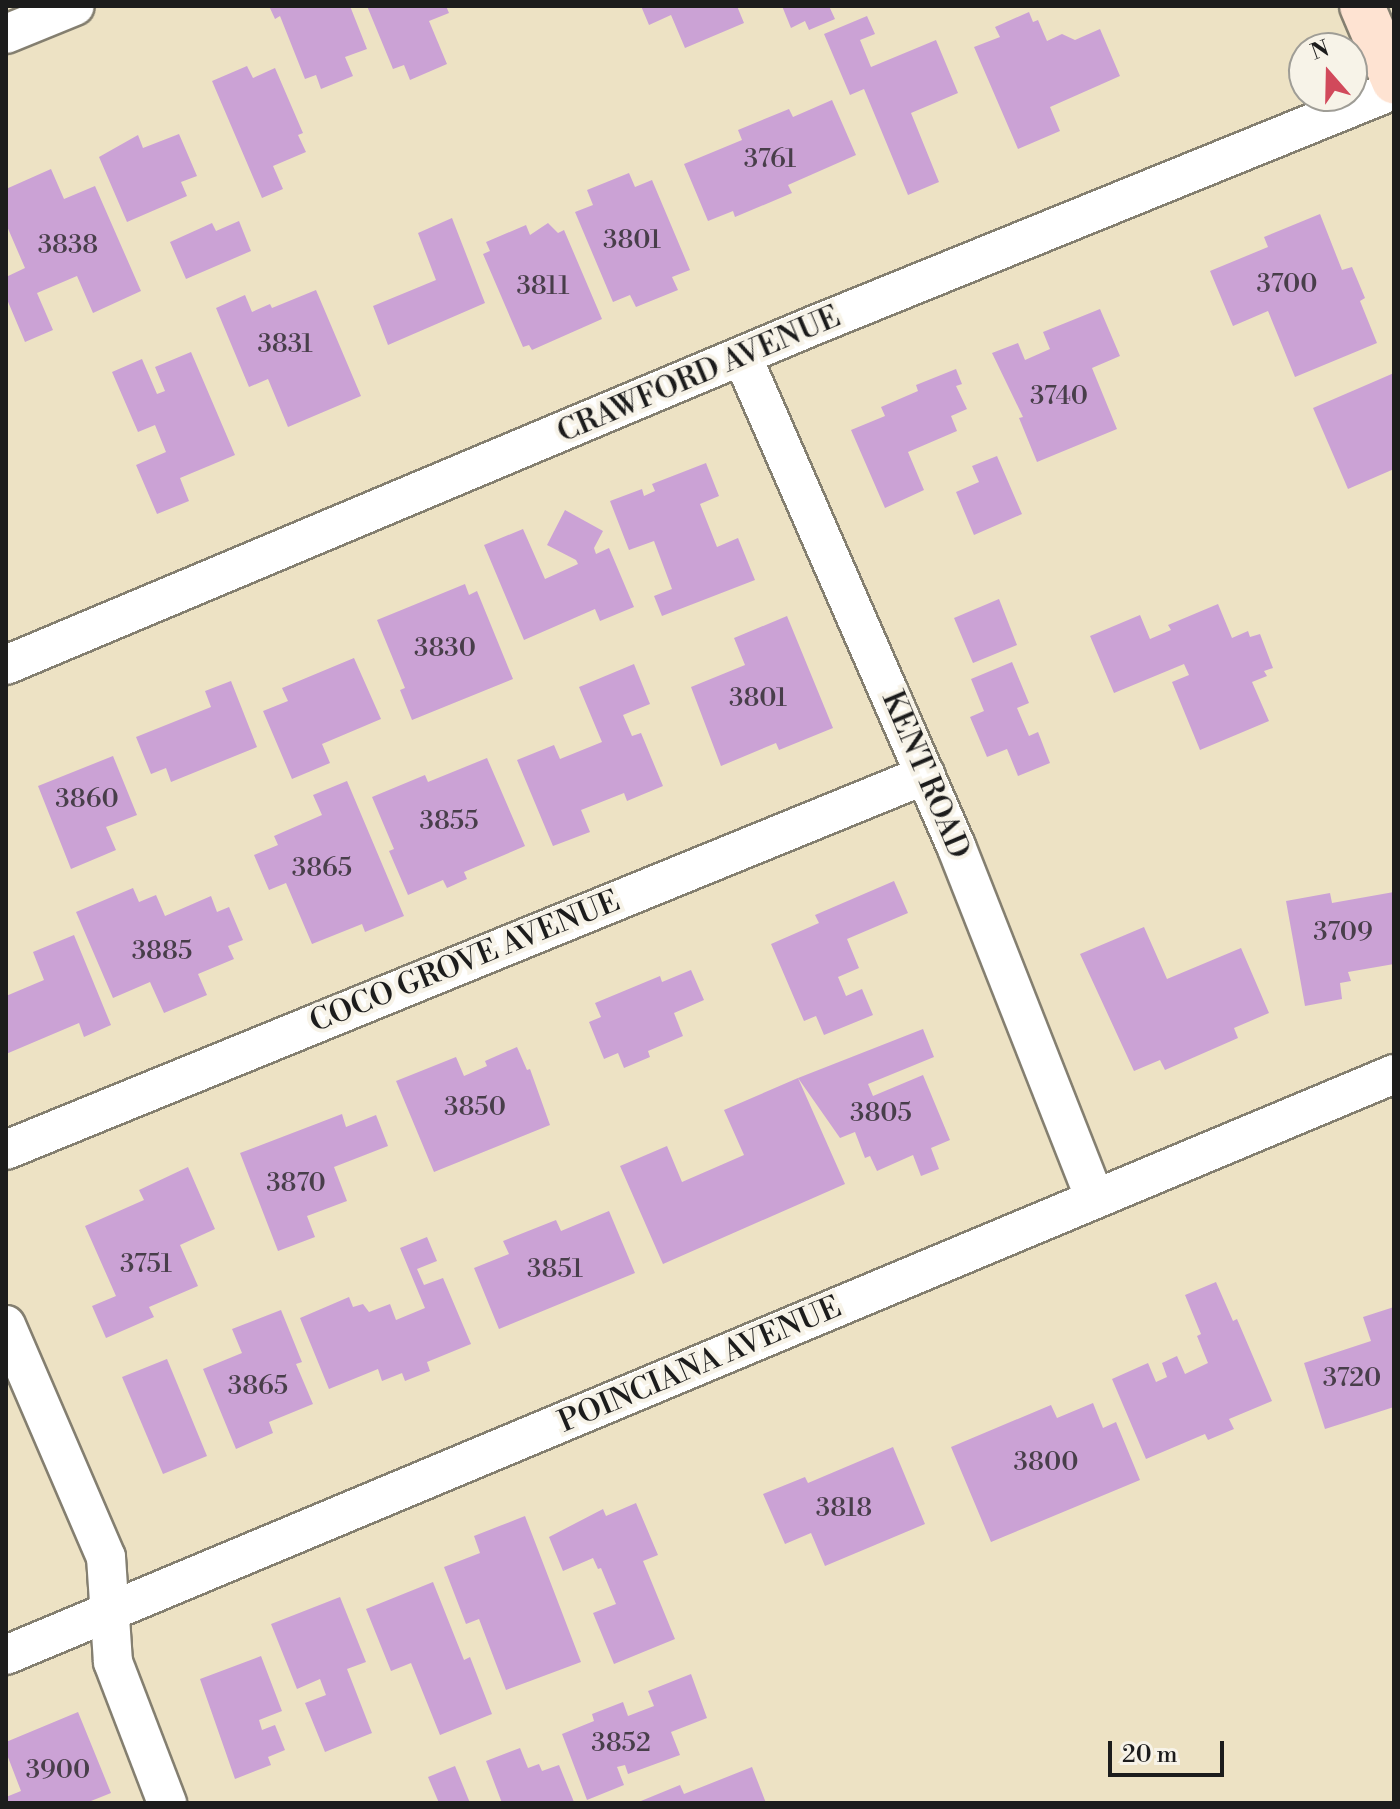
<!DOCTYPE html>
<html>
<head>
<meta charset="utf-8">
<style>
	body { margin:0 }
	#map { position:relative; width:1400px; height:1809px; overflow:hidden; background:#ede2c4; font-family:"Libre Bodoni",serif }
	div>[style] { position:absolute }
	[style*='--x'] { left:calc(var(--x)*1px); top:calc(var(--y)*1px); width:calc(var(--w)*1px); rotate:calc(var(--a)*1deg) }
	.building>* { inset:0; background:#cba2d5 }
	.roads { filter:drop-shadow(2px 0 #847f70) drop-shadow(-2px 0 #847f70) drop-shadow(0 2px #847f70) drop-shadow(0 -2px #847f70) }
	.street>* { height:38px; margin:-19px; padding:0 19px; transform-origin:19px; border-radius:19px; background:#fff }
	.secondary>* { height:44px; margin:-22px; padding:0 22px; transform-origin:22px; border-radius:22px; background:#fee3d2 }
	span { translate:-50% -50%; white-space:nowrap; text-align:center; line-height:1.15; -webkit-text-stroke:8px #f7f3e8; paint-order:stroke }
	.number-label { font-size:26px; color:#483e4a }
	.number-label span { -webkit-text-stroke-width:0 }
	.street-label { font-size:30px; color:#1c1c1c }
	.frame { position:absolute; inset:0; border:8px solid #1c1c1c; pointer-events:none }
	.north { position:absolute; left:1288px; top:32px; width:80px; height:80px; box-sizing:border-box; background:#f7f3e8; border:2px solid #9f9d96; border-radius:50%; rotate:340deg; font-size:22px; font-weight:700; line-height:32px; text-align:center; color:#1c1c1c }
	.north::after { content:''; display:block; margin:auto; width:28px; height:36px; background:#d1495b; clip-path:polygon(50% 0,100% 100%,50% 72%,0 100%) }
	.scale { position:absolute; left:1108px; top:1741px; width:116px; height:36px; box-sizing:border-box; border:4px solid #1c1c1c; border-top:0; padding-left:10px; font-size:24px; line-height:28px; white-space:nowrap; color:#1c1c1c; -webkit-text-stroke:6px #f7f3e8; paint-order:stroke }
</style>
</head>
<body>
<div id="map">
	<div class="building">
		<i style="clip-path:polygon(269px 6px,350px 6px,367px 49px,345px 57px,353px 76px,321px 89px,316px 75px,305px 79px,280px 16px,275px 19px)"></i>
		<i style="clip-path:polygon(367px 6px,446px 6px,449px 13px,429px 21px,447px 64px,410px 80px,404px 65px,393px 69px)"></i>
		<i style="clip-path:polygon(641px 6px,737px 6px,744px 23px,685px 48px,671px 15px,649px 25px)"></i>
		<i style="clip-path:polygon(782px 6px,829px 6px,835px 19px,809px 30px,805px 21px,791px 28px)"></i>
		<i style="clip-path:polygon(1029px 12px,1033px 22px,1038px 20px,1047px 41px,1062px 34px,1075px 40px,1100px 29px,1120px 76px,1050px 107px,1060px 131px,1018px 149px,974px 47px,1000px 37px,995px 27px)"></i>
		<i style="clip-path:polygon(867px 16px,875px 34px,860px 40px,871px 67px,936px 40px,958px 93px,911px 113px,939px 182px,908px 195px,864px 89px,850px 95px,824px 34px)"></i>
		<i style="clip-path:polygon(247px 66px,253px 78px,275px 68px,303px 133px,298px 135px,306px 152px,273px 166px,283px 189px,262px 198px,212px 81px)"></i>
		<i style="clip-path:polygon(832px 100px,856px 155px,788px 185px,792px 193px,735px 217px,733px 211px,708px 221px,684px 164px,742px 140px,738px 130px,789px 109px,793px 117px)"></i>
		<i style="clip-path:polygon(179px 134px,197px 176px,181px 182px,187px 196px,127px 222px,99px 157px,138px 135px,143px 148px)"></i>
		<i style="clip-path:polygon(51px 169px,64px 199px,95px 186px,141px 291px,93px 313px,77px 276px,37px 293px,53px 330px,25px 342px,6px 297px,6px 277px,25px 268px,6px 224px,6px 189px)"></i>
		<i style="clip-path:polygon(629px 173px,635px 187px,652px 180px,690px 270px,672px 277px,678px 290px,636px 307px,630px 295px,613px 302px,575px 212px,593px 205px,587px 190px)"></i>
		<i style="clip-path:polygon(1320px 214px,1342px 270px,1352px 267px,1365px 298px,1360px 301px,1377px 343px,1295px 377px,1268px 311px,1233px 326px,1210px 271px,1268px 247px,1264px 237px)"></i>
		<i style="clip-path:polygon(452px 218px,485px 303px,388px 345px,373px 306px,436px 280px,418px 233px)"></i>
		<i style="clip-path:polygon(239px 221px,251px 251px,186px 279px,170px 242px,212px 223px,216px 231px)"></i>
		<i style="clip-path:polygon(548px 223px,558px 233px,564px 230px,602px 319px,532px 350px,529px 345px,523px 347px,483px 254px,490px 251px,486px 242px,526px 225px,530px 235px)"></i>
		<i style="clip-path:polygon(316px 290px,361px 396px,288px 427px,268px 379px,249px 387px,216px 308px,245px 295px,252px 312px,270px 304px,272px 308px)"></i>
		<i style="clip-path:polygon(1100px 309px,1120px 356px,1092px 368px,1117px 429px,1037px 462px,1019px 418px,1023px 417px,992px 353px,1018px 343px,1025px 360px,1050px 349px,1043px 332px)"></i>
		<i style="clip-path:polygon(191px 352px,235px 455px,180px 478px,189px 501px,157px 514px,136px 465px,166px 452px,155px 425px,138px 432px,112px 372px,142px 359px,157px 394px,165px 391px,155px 367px)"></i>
		<i style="clip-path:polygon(956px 369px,962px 384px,956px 386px,967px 409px,951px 416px,957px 431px,908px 452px,924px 490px,885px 508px,851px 430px,885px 416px,881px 407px,918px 391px,916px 385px)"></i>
		<i style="clip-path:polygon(1394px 373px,1394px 469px,1348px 489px,1313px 408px)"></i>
		<i style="clip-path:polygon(997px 456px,1022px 514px,974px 535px,956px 492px,979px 482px,972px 466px)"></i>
		<i style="clip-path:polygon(706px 463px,719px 496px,700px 504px,717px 547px,738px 538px,755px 580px,662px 616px,654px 596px,672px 589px,654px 541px,629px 550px,610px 501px,642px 489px,644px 496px,655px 491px,652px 484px)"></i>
		<i style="clip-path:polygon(565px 510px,603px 531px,594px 548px,596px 554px,609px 548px,634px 607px,600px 621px,595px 609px,524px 640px,484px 545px,523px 529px,545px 579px,578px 564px,576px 560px,547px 545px)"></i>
		<i style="clip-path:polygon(465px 584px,469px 595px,477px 591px,513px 679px,412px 720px,400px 690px,405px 688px,377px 620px)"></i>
		<i style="clip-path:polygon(999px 599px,1017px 645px,973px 663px,954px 618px)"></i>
		<i style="clip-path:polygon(1218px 604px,1232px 638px,1248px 631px,1250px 637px,1260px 634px,1273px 668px,1264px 671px,1267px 676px,1252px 682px,1269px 721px,1200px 750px,1172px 682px,1189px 675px,1184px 664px,1114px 693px,1090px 636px,1140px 615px,1150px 639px,1171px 630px,1168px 625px)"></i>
		<i style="clip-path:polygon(787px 616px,833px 728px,779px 750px,776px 743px,721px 766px,691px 687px,745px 665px,734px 638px)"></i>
		<i style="clip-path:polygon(354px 658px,381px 719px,322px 744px,330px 763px,292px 779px,263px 711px,288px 701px,282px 688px)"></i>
		<i style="clip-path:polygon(1012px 662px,1029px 703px,1017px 708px,1029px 736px,1038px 732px,1050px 763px,1018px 776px,1007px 749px,987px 757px,970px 717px,984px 711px,971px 679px)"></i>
		<i style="clip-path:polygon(634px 664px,650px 704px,623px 715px,632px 736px,641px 733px,663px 786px,627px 801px,624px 793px,581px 810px,590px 832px,553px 846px,517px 760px,554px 745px,560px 759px,602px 742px,579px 687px)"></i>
		<i style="clip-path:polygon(231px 681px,257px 747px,171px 782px,166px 768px,151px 774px,136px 737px,211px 707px,205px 691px)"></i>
		<i style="clip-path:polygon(113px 756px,137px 815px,106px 827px,116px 850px,71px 869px,38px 786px)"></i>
		<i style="clip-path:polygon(487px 758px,525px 846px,464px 872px,467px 879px,447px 888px,443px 880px,408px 895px,389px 851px,394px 849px,372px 797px,425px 775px,428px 782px)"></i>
		<i style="clip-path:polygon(347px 781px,404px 916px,365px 932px,362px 924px,312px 944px,286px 883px,269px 890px,254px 855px,278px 845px,274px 836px,322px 815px,313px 795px)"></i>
		<i style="clip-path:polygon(894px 881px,908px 913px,847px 939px,859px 968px,838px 977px,846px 996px,862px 989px,873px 1015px,824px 1035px,816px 1016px,804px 1021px,771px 944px,819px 923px,815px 915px)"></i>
		<i style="clip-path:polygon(133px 888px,139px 902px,156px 895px,165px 916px,211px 896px,217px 912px,229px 907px,243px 940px,228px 946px,234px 959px,198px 974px,207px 995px,164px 1013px,150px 982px,113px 998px,76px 912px)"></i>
		<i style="clip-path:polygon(1394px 892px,1394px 964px,1348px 972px,1351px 981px,1340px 983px,1342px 999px,1305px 1006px,1286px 901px,1330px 893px,1332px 903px)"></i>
		<i style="clip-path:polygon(1144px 927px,1167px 979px,1241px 948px,1269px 1013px,1234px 1028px,1238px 1038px,1165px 1070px,1160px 1060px,1134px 1071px,1080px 954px)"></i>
		<i style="clip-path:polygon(74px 935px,111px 1025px,84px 1037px,79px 1023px,6px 1054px,6px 996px,44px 980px,33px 952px)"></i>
		<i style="clip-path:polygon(691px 970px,704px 1000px,674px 1013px,683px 1036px,648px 1051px,650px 1057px,624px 1068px,618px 1053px,604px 1059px,589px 1022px,601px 1017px,595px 1003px,660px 976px,662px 982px)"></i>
		<i style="clip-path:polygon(923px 1029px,934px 1057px,868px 1084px,873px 1096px,923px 1075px,950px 1140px,931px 1148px,939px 1169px,921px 1176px,913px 1155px,877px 1171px,870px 1156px,865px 1158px,855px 1132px,840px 1138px,798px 1078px,845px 1184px,663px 1264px,620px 1166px,667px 1146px,682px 1182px,744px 1155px,724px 1110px,798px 1078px)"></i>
		<i style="clip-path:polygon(517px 1047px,527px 1070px,530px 1069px,550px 1125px,434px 1172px,396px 1081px,456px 1057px,464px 1076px,487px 1066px,485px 1061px)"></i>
		<i style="clip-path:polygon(342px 1114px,346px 1127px,376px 1115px,388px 1146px,334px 1167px,347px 1201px,307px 1216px,315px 1237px,278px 1251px,240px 1153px)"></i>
		<i style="clip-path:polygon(188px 1167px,215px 1229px,180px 1245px,198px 1286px,149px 1307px,154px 1317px,106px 1338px,92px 1306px,116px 1296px,85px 1226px,144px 1200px,139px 1190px)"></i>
		<i style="clip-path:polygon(609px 1211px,635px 1273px,499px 1329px,474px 1268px,509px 1254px,503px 1241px,556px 1220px,561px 1231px)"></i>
		<i style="clip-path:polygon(427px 1237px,437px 1261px,417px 1269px,424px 1285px,443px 1278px,471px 1344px,427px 1362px,430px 1371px,405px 1381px,402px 1373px,382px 1381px,378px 1369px,329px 1389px,300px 1318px,349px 1297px,353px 1307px,363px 1304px,369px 1312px,390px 1304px,396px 1320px,425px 1308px,400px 1248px)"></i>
		<i style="clip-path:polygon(1216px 1282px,1233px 1321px,1237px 1319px,1272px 1401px,1229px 1419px,1234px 1429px,1208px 1440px,1205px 1434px,1146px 1459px,1112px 1379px,1148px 1363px,1156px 1382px,1167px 1377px,1162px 1363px,1177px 1356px,1185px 1374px,1208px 1363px,1197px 1336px,1201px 1334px,1185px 1295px)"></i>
		<i style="clip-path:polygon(1394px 1307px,1394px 1407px,1325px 1429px,1304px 1363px,1371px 1341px,1363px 1317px)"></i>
		<i style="clip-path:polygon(281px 1310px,302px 1362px,296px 1364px,313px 1404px,269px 1422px,273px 1433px,236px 1449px,203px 1369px,242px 1353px,232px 1329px)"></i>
		<i style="clip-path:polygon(167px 1359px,207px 1456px,163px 1474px,122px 1377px)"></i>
		<i style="clip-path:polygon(1093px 1403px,1103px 1428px,1116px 1422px,1140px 1480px,991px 1542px,951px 1447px,1051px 1405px,1057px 1418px)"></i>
		<i style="clip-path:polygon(893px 1447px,925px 1524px,825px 1566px,811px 1533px,785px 1544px,763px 1494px,805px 1477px,808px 1483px)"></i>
		<i style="clip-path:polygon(636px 1503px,658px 1555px,643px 1561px,675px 1639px,614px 1664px,593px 1613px,616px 1604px,601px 1568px,598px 1569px,593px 1558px,563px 1571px,549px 1537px,603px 1509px,606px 1516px)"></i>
		<i style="clip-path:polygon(525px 1516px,581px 1662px,506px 1690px,479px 1619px,466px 1624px,444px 1567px,480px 1553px,474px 1536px)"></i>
		<i style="clip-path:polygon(433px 1582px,464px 1660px,470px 1657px,492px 1714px,440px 1735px,411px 1663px,391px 1671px,366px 1609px)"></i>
		<i style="clip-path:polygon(340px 1597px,366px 1662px,347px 1669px,372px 1733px,325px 1752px,305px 1703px,326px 1695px,320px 1679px,297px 1689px,271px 1624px)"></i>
		<i style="clip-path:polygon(261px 1656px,282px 1711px,259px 1720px,262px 1730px,275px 1725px,285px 1750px,268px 1757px,271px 1765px,235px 1779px,200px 1679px)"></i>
		<i style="clip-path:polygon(691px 1674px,707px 1718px,671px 1732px,680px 1755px,628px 1774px,625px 1765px,617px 1767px,624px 1785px,587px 1800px,562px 1734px,594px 1721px,592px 1714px,623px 1702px,628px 1716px,654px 1706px,648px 1691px)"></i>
		<i style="clip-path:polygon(78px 1712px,111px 1793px,86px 1803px,6px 1803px,6px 1797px,21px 1791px,6px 1752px,6px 1742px)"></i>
		<i style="clip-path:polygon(520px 1748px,528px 1768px,539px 1764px,542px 1771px,559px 1765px,574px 1802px,502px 1803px,486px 1761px)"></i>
		<i style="clip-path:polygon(455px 1766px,470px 1803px,439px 1803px,428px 1777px)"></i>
		<i style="clip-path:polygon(752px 1767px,766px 1803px,636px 1803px,680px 1785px,684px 1794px)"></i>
	</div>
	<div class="roads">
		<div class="street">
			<i style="--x:6;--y:34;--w:74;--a:-22.1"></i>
			<i style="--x:742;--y:356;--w:535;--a:66.41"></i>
			<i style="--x:956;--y:846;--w:378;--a:68.5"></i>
			<i style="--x:6;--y:665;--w:872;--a:-22.8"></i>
			<i style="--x:810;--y:327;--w:630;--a:-22.09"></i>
			<i style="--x:6;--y:1150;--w:993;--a:-22.2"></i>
			<i style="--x:6;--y:1325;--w:253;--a:66.7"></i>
			<i style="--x:106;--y:1557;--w:105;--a:86.2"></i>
			<i style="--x:113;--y:1662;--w:151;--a:69"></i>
			<i style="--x:6;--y:1655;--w:1505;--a:-22.71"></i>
		</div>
		<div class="secondary">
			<i style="--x:1362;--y:6;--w:82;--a:66.9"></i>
		</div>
	</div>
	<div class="number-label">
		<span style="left:770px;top:160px">3761</span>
		<span style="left:632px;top:241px">3801</span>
		<span style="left:68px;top:246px">3838</span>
		<span style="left:1287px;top:285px">3700</span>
		<span style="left:543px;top:287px">3811</span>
		<span style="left:285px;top:345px">3831</span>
		<span style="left:1059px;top:397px">3740</span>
		<span style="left:445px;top:649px">3830</span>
		<span style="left:758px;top:699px">3801</span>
		<span style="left:87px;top:800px">3860</span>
		<span style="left:449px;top:822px">3855</span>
		<span style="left:322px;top:869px">3865</span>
		<span style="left:1343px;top:933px">3709</span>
		<span style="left:162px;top:952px">3885</span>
		<span style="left:475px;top:1108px">3850</span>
		<span style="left:881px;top:1114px">3805</span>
		<span style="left:296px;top:1184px">3870</span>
		<span style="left:146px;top:1265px">3751</span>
		<span style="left:555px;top:1270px">3851</span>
		<span style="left:1352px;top:1379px">3720</span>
		<span style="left:258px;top:1387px">3865</span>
		<span style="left:1046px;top:1463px">3800</span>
		<span style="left:844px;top:1509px">3818</span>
		<span style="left:621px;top:1744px">3852</span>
		<span style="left:58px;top:1771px">3900</span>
	</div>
	<div class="street-label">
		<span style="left:699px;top:375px;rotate:-23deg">CRAWFORD AVENUE</span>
		<span style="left:925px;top:775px;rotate:67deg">KENT ROAD</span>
		<span style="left:465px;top:962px;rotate:-22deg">COCO GROVE AVENUE</span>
		<span style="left:700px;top:1365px;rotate:-23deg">POINCIANA AVENUE</span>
	</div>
	<div class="frame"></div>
	<div class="north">N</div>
	<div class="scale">20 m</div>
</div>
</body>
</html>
